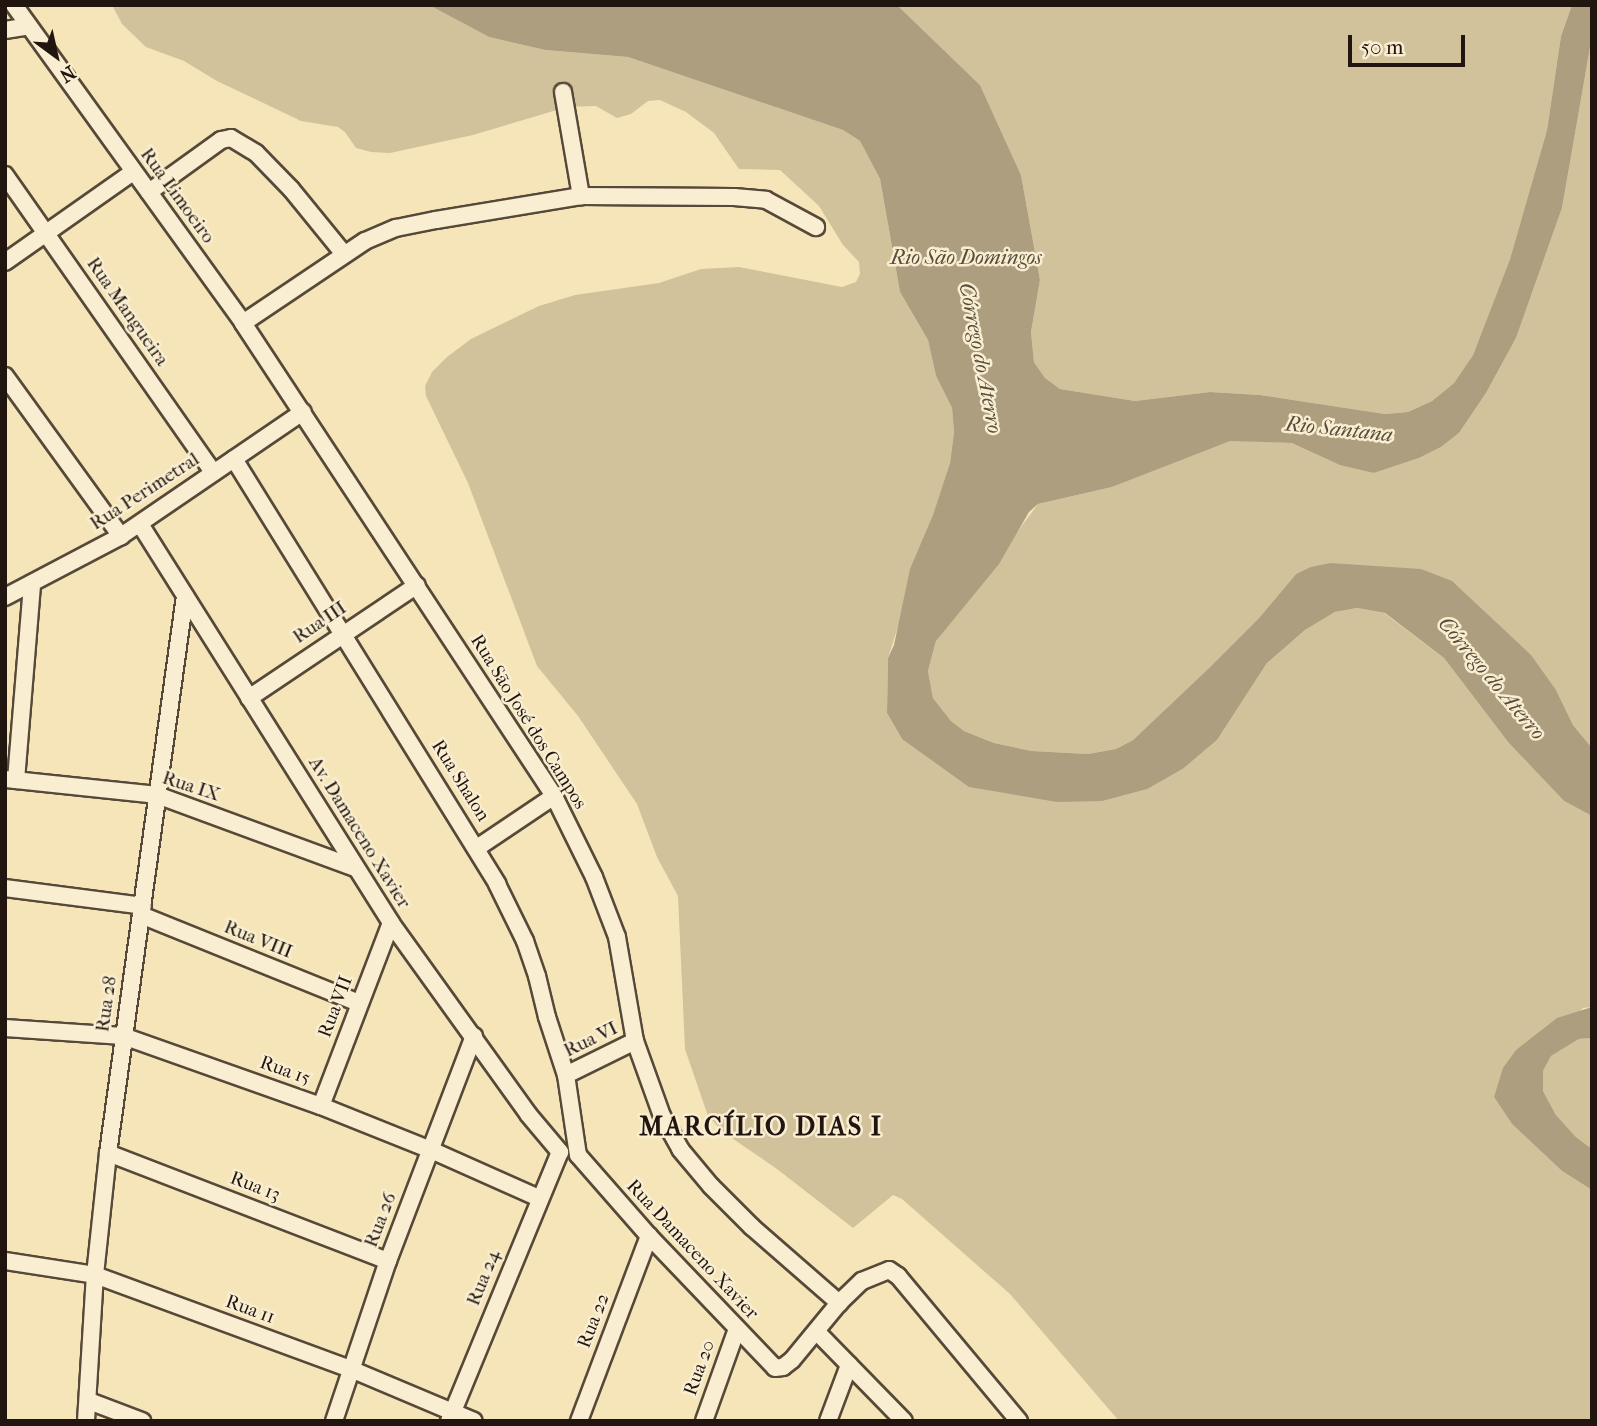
<!DOCTYPE html>
<html>
<head>
<meta charset="utf-8">
<style>
	body { margin:0 }
	#map { position:relative; width:1597px; height:1426px; overflow:hidden; background:#f6e5b8; font-family:"IM FELL French Canon",serif }
	div>[style] { position:absolute }
	[style*='--x'] { left:calc(var(--x)*1px); top:calc(var(--y)*1px); width:calc(var(--w)*1px); rotate:calc(var(--a)*1deg) }
	.green>* { inset:0; background:#d2c29b }
	.water>* { inset:0; background:#ad9e7f }
	.roads { filter:drop-shadow(2px 0 #564939) drop-shadow(-2px 0 #564939) drop-shadow(0 2px #564939) drop-shadow(0 -2px #564939) }
	.street>* { height:16px; margin:-8px; padding:0 8px; transform-origin:8px; border-radius:8px; background:#f9eed1 }
	span { translate:-50% -50%; white-space:nowrap; text-align:center; line-height:1.15; -webkit-text-stroke:5px #f9eed1; paint-order:stroke }
	.street-label { font-size:19px; color:#20150f }
	.water-label { font-size:21px; color:#584c3c; font-style:italic }
	.district-label { font-size:26px; color:#20150f; font-weight:700; letter-spacing:2px }
	.frame { position:absolute; inset:0; border:7px solid #20150f; pointer-events:none }
	.north { position:absolute; left:21px; top:21px; width:70px; height:70px; -webkit-text-stroke:5px #f9eed1; paint-order:stroke; rotate:147deg; font-size:19px; font-weight:700; line-height:28px; text-align:center; color:#20150f }
	.north::after { content:''; display:block; margin:auto; width:24px; height:32px; background:#20150f; clip-path:polygon(50% 0,100% 100%,50% 72%,0 100%) }
	.scale { position:absolute; left:1348px; top:35px; width:117px; height:32px; box-sizing:border-box; border:4px solid #20150f; border-top:0; padding-left:9px; font-size:21px; line-height:24px; white-space:nowrap; color:#20150f; -webkit-text-stroke:5px #f9eed1; paint-order:stroke }
</style>
</head>
<body>
<div id="map">
	<div class="green">
		<i style="clip-path:polygon(112px 5px,429px 5px,489px 37px,545px 50px,628px 57px,843px 130px,860px 141px,880px 179px,900px 292px,928px 340px,936px 376px,952px 408px,954px 432px,950px 463px,888px 658px,887px 713px,902px 739px,1184px 768px,1217px 740px,1267px 663px,1305px 630px,1335px 612px,1357px 608px,1384px 613px,1444px 658px,1508px 742px,1564px 801px,1592px 816px,1592px 1007px,1583px 1008px,1494px 1097px,1512px 1124px,1562px 1171px,1592px 1190px,1592px 1421px,1119px 1421px,1010px 1294px,902px 1199px,893px 1195px,853px 1228px,777px 1169px,723px 1132px,708px 1116px,685px 1049px,678px 896px,657px 857px,637px 804px,578px 716px,537px 666px,468px 483px,426px 396px,425px 386px,432px 372px,447px 357px,471px 339px,539px 306px,575px 295px,659px 283px,701px 269px,739px 267px,842px 287px,856px 282px,860px 274px,859px 262px,843px 245px,819px 206px,780px 170px,739px 169px,714px 133px,686px 112px,660px 100px,648px 101px,631px 114px,617px 118px,596px 106px,567px 107px,473px 135px,390px 153px,371px 152px,356px 148px,345px 132px,338px 127px,301px 121px,217px 81px,184px 61px,146px 47px,122px 24px)"></i>
		<i style="clip-path:polygon(897px 5px,1572px 5px,1561px 36px,1547px 130px,1510px 259px,1473px 355px,1454px 383px,1432px 401px,1408px 412px,1385px 414px,1260px 395px,1210px 392px,1135px 401px,1060px 389px,1045px 378px,1034px 362px,1031px 332px,1040px 280px,1021px 175px,980px 85px)"></i>
		<i style="clip-path:polygon(1592px 36px,1592px 748px,1573px 725px,1556px 690px,1343px 565px,1330px 563px,1296px 574px,1259px 618px,1208px 669px,1133px 740px,1116px 749px,1088px 754px,1032px 751px,994px 743px,964px 731px,951px 721px,933px 698px,928px 671px,936px 641px,1038px 504px,1112px 487px,1230px 440px,1292px 443px,1374px 473px,1419px 458px,1441px 447px,1459px 433px,1486px 393px,1516px 338px,1562px 208px)"></i>
		<i style="clip-path:polygon(1592px 1038px,1592px 1149px,1576px 1137px,1556px 1115px,1543px 1091px,1543px 1071px,1551px 1056px,1579px 1039px)"></i>
	</div>
	<div class="water">
		<i style="clip-path:polygon(429px 5px,897px 5px,980px 85px,1021px 175px,1040px 280px,1031px 332px,1034px 362px,1045px 378px,1060px 389px,1135px 401px,1210px 392px,1260px 395px,1385px 414px,1408px 412px,1432px 401px,1454px 383px,1473px 355px,1510px 259px,1547px 130px,1561px 36px,1572px 5px,1592px 5px,1592px 36px,1562px 208px,1516px 338px,1486px 393px,1459px 433px,1441px 447px,1419px 458px,1374px 473px,1340px 465px,1292px 443px,1230px 441px,1112px 487px,1038px 504px,1029px 512px,999px 564px,936px 641px,928px 671px,933px 698px,951px 721px,964px 731px,994px 743px,1032px 751px,1088px 754px,1116px 749px,1133px 740px,1208px 669px,1259px 618px,1296px 574px,1311px 567px,1330px 563px,1421px 569px,1452px 581px,1531px 655px,1556px 690px,1573px 725px,1592px 748px,1592px 816px,1564px 801px,1508px 742px,1444px 658px,1385px 613px,1357px 608px,1335px 612px,1305px 630px,1267px 663px,1217px 740px,1184px 768px,1147px 789px,1102px 801px,1057px 802px,969px 787px,902px 739px,887px 713px,888px 658px,894px 645px,910px 569px,933px 515px,950px 463px,954px 432px,952px 408px,936px 376px,928px 340px,900px 292px,880px 179px,860px 141px,843px 130px,628px 57px,545px 50px,489px 37px)"></i>
		<i style="clip-path:polygon(1592px 1007px,1592px 1038px,1579px 1039px,1551px 1056px,1543px 1071px,1543px 1091px,1556px 1115px,1576px 1137px,1592px 1149px,1592px 1190px,1562px 1171px,1512px 1124px,1494px 1097px,1503px 1068px,1516px 1050px,1557px 1018px)"></i>
	</div>
	<div class="roads">
		<div class="street">
			<i style="--x:14;--y:5;--w:392;--a:54.2"></i>
			<i style="--x:243;--y:323;--w:566;--a:56.67"></i>
			<i style="--x:554;--y:796;--w:90;--a:63.7"></i>
			<i style="--x:594;--y:877;--w:64;--a:69"></i>
			<i style="--x:617;--y:937;--w:106;--a:80.2"></i>
			<i style="--x:635;--y:1041;--w:80;--a:70.2"></i>
			<i style="--x:662;--y:1116;--w:38;--a:61"></i>
			<i style="--x:680;--y:1149;--w:48;--a:50"></i>
			<i style="--x:711;--y:1186;--w:58;--a:45"></i>
			<i style="--x:752;--y:1227;--w:116;--a:41.1"></i>
			<i style="--x:5;--y:30;--w:24;--a:-9"></i>
			<i style="--x:563;--y:92;--w:106;--a:80.2"></i>
			<i style="--x:5;--y:175;--w:363;--a:55"></i>
			<i style="--x:149;--y:192;--w:89;--a:-35.8"></i>
			<i style="--x:221;--y:140;--w:10;--a:-11"></i>
			<i style="--x:231;--y:138;--w:29;--a:31"></i>
			<i style="--x:256;--y:153;--w:50;--a:45.8"></i>
			<i style="--x:291;--y:189;--w:84;--a:50.8"></i>
			<i style="--x:5;--y:262;--w:156;--a:-35.1"></i>
			<i style="--x:243;--y:323;--w:147;--a:-33.9"></i>
			<i style="--x:365;--y:241;--w:34;--a:-23"></i>
			<i style="--x:396;--y:228;--w:41;--a:-11.3"></i>
			<i style="--x:436;--y:220;--w:147;--a:-9.4"></i>
			<i style="--x:581;--y:196;--w:153;--a:0.4"></i>
			<i style="--x:734;--y:197;--w:32;--a:5"></i>
			<i style="--x:766;--y:200;--w:57;--a:28.4"></i>
			<i style="--x:5;--y:376;--w:198;--a:54.1"></i>
			<i style="--x:234;--y:459;--w:500;--a:58.2"></i>
			<i style="--x:497;--y:884;--w:64;--a:63.8"></i>
			<i style="--x:525;--y:941;--w:37;--a:71"></i>
			<i style="--x:537;--y:976;--w:42;--a:76.3"></i>
			<i style="--x:547;--y:1017;--w:61;--a:71.9"></i>
			<i style="--x:566;--y:1075;--w:81;--a:81.5"></i>
			<i style="--x:140;--y:524;--w:471;--a:57.8"></i>
			<i style="--x:391;--y:923;--w:235;--a:54.3"></i>
			<i style="--x:528;--y:1114;--w:50;--a:49.9"></i>
			<i style="--x:5;--y:597;--w:131;--a:-27.7"></i>
			<i style="--x:121;--y:536;--w:220;--a:-34.3"></i>
			<i style="--x:249;--y:698;--w:202;--a:-33.9"></i>
			<i style="--x:5;--y:779;--w:153;--a:6"></i>
			<i style="--x:157;--y:795;--w:211;--a:20.2"></i>
			<i style="--x:16;--y:780;--w:197;--a:-85.3"></i>
			<i style="--x:477;--y:848;--w:93;--a:-34"></i>
			<i style="--x:5;--y:888;--w:139;--a:7.4"></i>
			<i style="--x:141;--y:915;--w:235;--a:22"></i>
			<i style="--x:5;--y:1028;--w:118;--a:3.9"></i>
			<i style="--x:123;--y:1036;--w:210;--a:19.5"></i>
			<i style="--x:321;--y:1106;--w:118;--a:21.8"></i>
			<i style="--x:431;--y:1150;--w:118;--a:24"></i>
			<i style="--x:566;--y:1075;--w:77;--a:-26.2"></i>
			<i style="--x:321;--y:1106;--w:196;--a:-69.1"></i>
			<i style="--x:108;--y:1153;--w:300;--a:21.1"></i>
			<i style="--x:578;--y:1155;--w:108;--a:48.8"></i>
			<i style="--x:649;--y:1236;--w:182;--a:46.3"></i>
			<i style="--x:775;--y:1368;--w:8;--a:-7"></i>
			<i style="--x:783;--y:1367;--w:11;--a:-38"></i>
			<i style="--x:792;--y:1360;--w:74;--a:-50.5"></i>
			<i style="--x:839;--y:1303;--w:32;--a:-44"></i>
			<i style="--x:862;--y:1281;--w:29;--a:-22"></i>
			<i style="--x:889;--y:1270;--w:11;--a:34"></i>
			<i style="--x:898;--y:1276;--w:189;--a:50.2"></i>
			<i style="--x:5;--y:1261;--w:91;--a:8.8"></i>
			<i style="--x:95;--y:1275;--w:275;--a:20.2"></i>
			<i style="--x:353;--y:1370;--w:131;--a:22.9"></i>
			<i style="--x:818;--y:1333;--w:123;--a:45.7"></i>
			<i style="--x:89;--y:1401;--w:57;--a:20.7"></i>
			<i style="--x:86;--y:1421;--w:146;--a:-86.5"></i>
			<i style="--x:95;--y:1275;--w:123;--a:-83.9"></i>
			<i style="--x:108;--y:1153;--w:562;--a:-82.13"></i>
			<i style="--x:334;--y:1421;--w:169;--a:-71.4"></i>
			<i style="--x:388;--y:1261;--w:241;--a:-69.1"></i>
			<i style="--x:449;--y:1421;--w:291;--a:-67.6"></i>
			<i style="--x:579;--y:1421;--w:198;--a:-69.3"></i>
			<i style="--x:704;--y:1421;--w:98;--a:-70.3"></i>
			<i style="--x:828;--y:1421;--w:60;--a:-69.4"></i>
		</div>
	</div>
	<div class="street-label">
		<span style="left:177px;top:196px;rotate:54deg">Rua Limoeiro</span>
		<span style="left:127px;top:312px;rotate:55deg">Rua Mangueira</span>
		<span style="left:145px;top:492px;rotate:-33deg">Rua Perimetral</span>
		<span style="left:320px;top:623px;rotate:-34deg">Rua III</span>
		<span style="left:528px;top:722px;rotate:58deg">Rua São José dos Campos</span>
		<span style="left:460px;top:781px;rotate:58deg">Rua Shalon</span>
		<span style="left:191px;top:787px;rotate:18deg">Rua IX</span>
		<span style="left:359px;top:833px;rotate:58deg">Av. Damaceno Xavier</span>
		<span style="left:258px;top:940px;rotate:22deg">Rua VIII</span>
		<span style="left:107px;top:1004px;rotate:-82deg">Rua 28</span>
		<span style="left:336px;top:1007px;rotate:-69deg">Rua VII</span>
		<span style="left:591px;top:1040px;rotate:-26deg">Rua VI</span>
		<span style="left:285px;top:1071px;rotate:20deg">Rua 15</span>
		<span style="left:255px;top:1187px;rotate:21deg">Rua 13</span>
		<span style="left:381px;top:1220px;rotate:-69deg">Rua 26</span>
		<span style="left:692px;top:1250px;rotate:47deg">Rua Damaceno Xavier</span>
		<span style="left:484px;top:1278px;rotate:-68deg">Rua 24</span>
		<span style="left:250px;top:1310px;rotate:20deg">Rua 11</span>
		<span style="left:594px;top:1321px;rotate:-69deg">Rua 22</span>
		<span style="left:700px;top:1368px;rotate:-70deg">Rua 20</span>
	</div>
	<div class="water-label">
		<span style="left:966px;top:257px">Rio São Domingos</span>
		<span style="left:981px;top:358px;rotate:79deg">Córrego do Aterro</span>
		<span style="left:1339px;top:429px;rotate:6deg">Rio Santana</span>
		<span style="left:1492px;top:678px;rotate:50deg">Córrego do Aterro</span>
	</div>
	<div class="district-label">
		<span style="left:761px;top:1127px">MARCÍLIO DIAS I</span>
	</div>
	<div class="frame"></div>
	<div class="north">N</div>
	<div class="scale">50 m</div>
</div>
</body>
</html>
